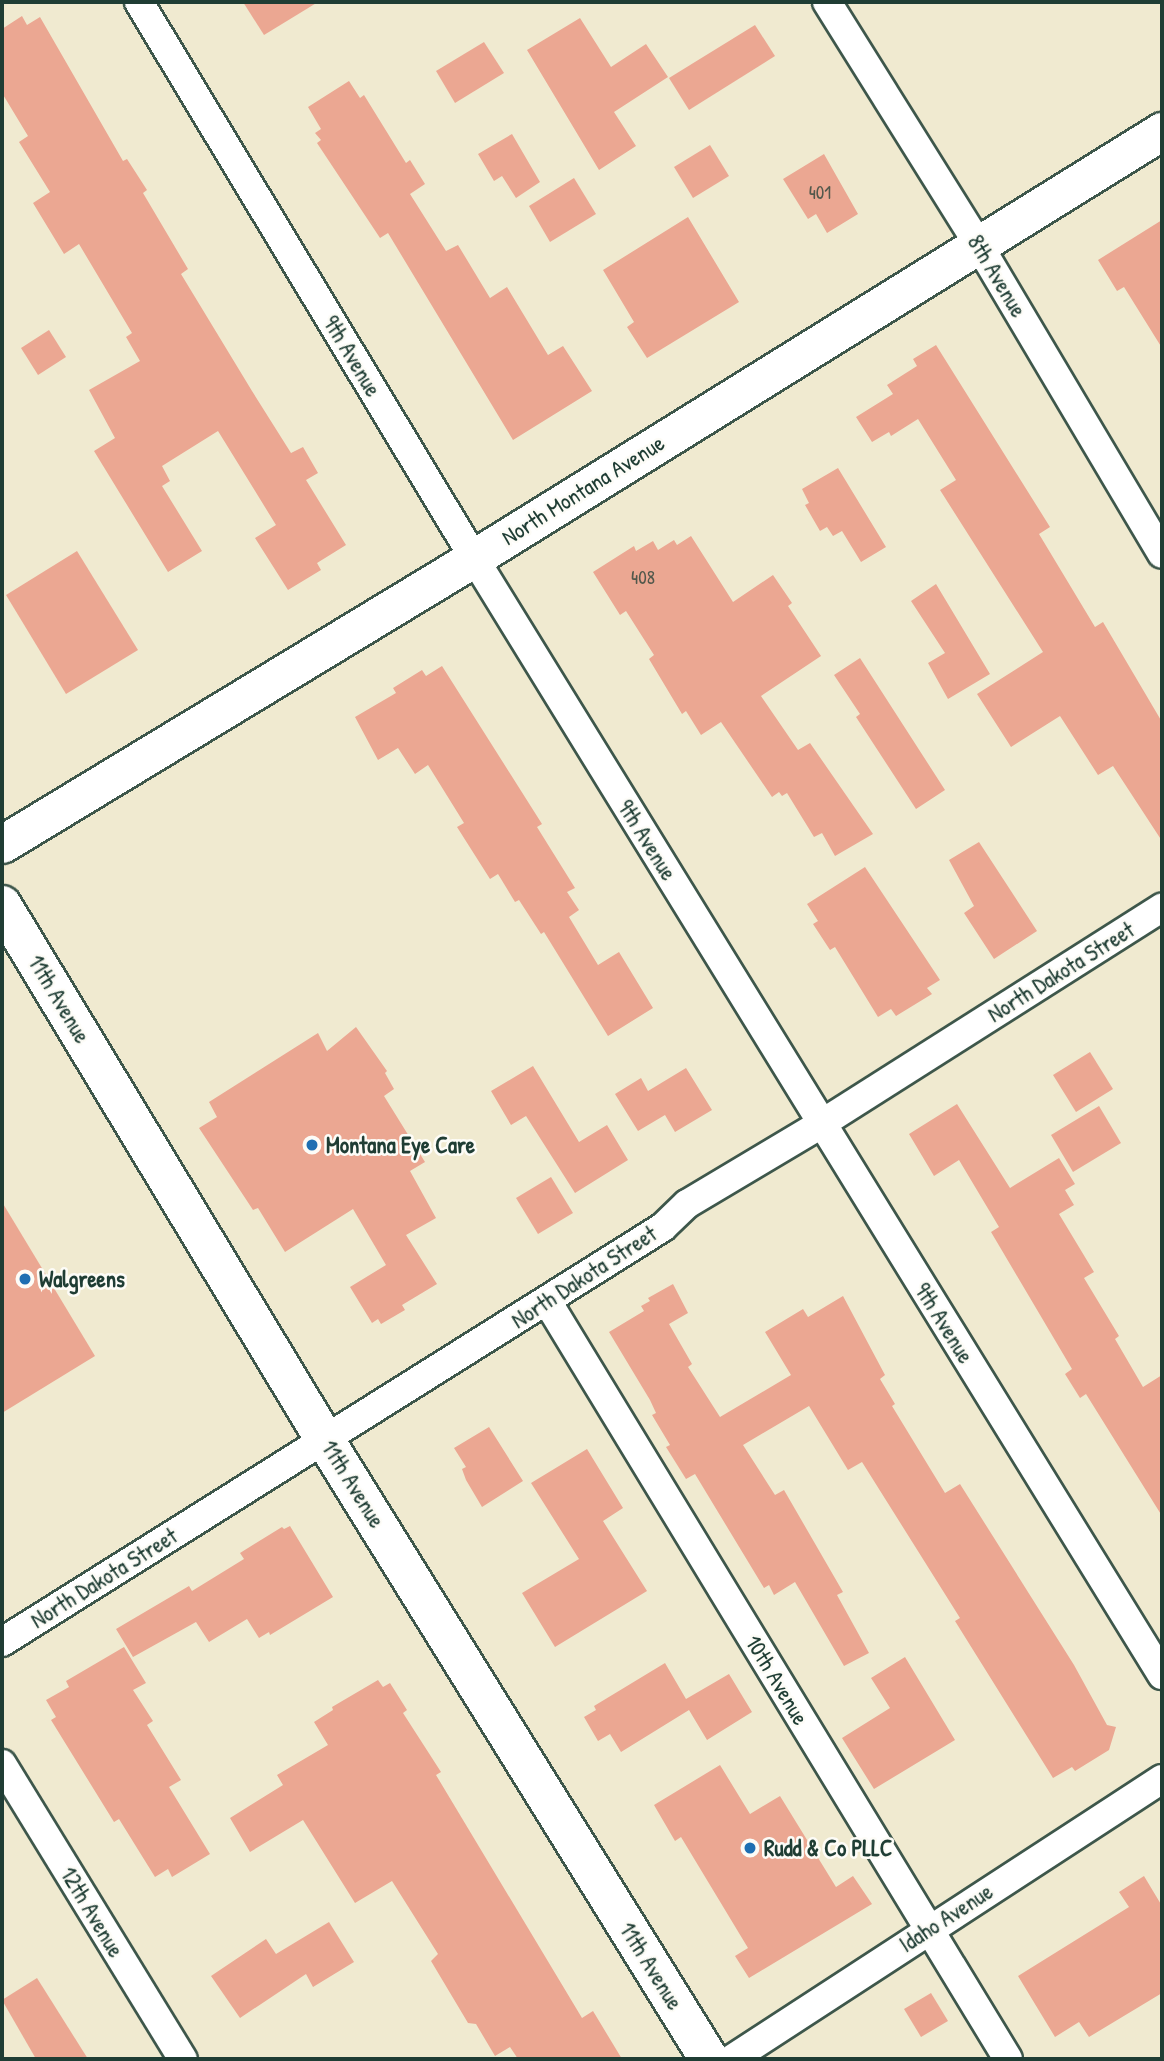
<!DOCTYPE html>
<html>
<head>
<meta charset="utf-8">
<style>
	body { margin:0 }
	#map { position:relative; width:1164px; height:2061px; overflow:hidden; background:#f0ead0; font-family:"Patrick Hand",sans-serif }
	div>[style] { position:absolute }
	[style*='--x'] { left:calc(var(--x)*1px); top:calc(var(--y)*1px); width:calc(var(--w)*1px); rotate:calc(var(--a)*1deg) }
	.building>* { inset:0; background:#eba792 }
	.roads { filter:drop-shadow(2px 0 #3e574b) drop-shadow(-2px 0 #3e574b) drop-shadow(0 2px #3e574b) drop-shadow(0 -2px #3e574b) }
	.minor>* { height:28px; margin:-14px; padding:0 14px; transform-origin:14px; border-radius:14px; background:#fff }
	.tertiary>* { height:37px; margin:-18.5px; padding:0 18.5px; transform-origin:18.5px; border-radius:18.5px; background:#fff }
	.secondary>* { height:38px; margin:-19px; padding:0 19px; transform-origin:19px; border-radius:19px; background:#fff }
	.dots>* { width:19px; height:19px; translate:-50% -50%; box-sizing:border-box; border:4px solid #fdfcf7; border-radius:50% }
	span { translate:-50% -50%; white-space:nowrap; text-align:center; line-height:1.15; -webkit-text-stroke:5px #fdfcf7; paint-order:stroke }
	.number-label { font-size:19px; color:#52584c }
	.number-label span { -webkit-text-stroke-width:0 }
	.street-label { font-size:23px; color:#1f3d34 }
	.poi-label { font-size:23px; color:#1f3d34; font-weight:700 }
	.left { translate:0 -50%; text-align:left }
	.frame { position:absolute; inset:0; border:4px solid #1f3d34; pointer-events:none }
</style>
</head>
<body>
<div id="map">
	<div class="building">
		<i style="clip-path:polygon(243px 2px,318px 2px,264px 35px)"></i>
		<i style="clip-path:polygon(22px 16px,27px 25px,40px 17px,123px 161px,127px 159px,147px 190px,143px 193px,188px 269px,181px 274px,252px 391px,291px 453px,303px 447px,318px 473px,306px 480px,346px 545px,317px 563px,321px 570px,288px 590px,255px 538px,276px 525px,218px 431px,162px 466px,170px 481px,162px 486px,202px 551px,168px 572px,94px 451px,115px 438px,89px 390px,140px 361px,126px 337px,132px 333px,79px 244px,64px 254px,33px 203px,50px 192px,19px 142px,28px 136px,2px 93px,2px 29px)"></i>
		<i style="clip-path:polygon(580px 18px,611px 67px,646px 44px,668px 77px,614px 112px,636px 146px,599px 170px,527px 50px)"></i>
		<i style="clip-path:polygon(755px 25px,775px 56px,689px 110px,669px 78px)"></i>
		<i style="clip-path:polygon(484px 42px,504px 73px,455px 103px,436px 71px)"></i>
		<i style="clip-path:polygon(349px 81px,360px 98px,364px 95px,406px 163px,410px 160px,425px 184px,410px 194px,446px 251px,458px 245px,490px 298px,507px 287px,548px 355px,563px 346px,592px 391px,513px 440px,388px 233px,380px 238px,317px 143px,321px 140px,315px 133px,321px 129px,308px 107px)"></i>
		<i style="clip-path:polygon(512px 134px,540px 182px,516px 198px,502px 176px,494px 181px,478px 154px)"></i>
		<i style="clip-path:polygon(710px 145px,729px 176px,693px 198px,674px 167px)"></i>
		<i style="clip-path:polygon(824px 154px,858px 214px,827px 233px,816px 214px,808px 219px,783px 179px)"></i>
		<i style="clip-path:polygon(574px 178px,596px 214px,550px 242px,529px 206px)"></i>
		<i style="clip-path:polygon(688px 217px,739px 302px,647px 358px,627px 327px,634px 322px,603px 270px)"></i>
		<i style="clip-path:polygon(1162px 220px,1162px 348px,1124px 287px,1117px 291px,1098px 260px)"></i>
		<i style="clip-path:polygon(49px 330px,66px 357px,38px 375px,21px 348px)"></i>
		<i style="clip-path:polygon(936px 345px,1050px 527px,1039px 534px,1095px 627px,1103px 622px,1162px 722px,1162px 841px,1113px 766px,1098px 775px,1060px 716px,1011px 747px,977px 694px,1043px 652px,940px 490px,956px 480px,918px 419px,891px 436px,889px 432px,872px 442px,856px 417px,893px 394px,887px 385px,917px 366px,913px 359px)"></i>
		<i style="clip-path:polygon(838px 468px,886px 547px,861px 562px,842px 531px,833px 536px,827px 527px,820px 531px,805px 505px,809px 503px,802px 489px)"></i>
		<i style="clip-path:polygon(691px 536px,733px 602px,773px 575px,792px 603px,788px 606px,821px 656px,761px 696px,798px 750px,810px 743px,873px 834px,835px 856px,822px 833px,814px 837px,787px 793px,782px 796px,779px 792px,772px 797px,721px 722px,701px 735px,686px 711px,682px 714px,649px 659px,654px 655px,626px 611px,620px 615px,593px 572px,634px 546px,636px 551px,653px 541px,658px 550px,674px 540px,677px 545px)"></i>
		<i style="clip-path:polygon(77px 551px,138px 650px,66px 694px,6px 595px)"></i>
		<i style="clip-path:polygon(936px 584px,990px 674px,948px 699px,928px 663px,945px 653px,911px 601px)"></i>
		<i style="clip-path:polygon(860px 658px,945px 790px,916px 809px,856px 717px,860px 714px,834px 675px)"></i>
		<i style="clip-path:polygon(442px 666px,542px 824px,537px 827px,575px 888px,567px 892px,579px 910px,569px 917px,598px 965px,619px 952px,653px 1008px,608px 1036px,544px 932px,541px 934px,519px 900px,515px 902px,498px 874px,490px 879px,457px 827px,464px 823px,428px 765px,415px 774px,398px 748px,378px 760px,355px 717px,396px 693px,393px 688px,422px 670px,426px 676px)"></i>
		<i style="clip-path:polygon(979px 842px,1037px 931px,994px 959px,964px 913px,974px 906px,949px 860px)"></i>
		<i style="clip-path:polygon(865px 867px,940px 980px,927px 988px,932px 994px,896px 1016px,891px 1009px,878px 1017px,835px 947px,830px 950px,813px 924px,818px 921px,807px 904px)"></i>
		<i style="clip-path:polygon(356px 1027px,387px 1071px,385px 1073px,394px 1089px,384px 1096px,425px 1162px,410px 1171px,436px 1218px,406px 1235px,437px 1284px,402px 1305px,405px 1310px,381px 1324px,378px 1319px,372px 1323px,350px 1287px,386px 1265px,353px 1209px,285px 1252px,258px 1208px,253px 1210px,199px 1128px,217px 1117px,209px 1102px,318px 1033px,327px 1051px)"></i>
		<i style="clip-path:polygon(1090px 1052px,1113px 1089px,1076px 1112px,1053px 1075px)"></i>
		<i style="clip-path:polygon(533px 1066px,579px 1142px,607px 1125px,628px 1160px,575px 1193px,526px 1116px,511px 1125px,491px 1091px)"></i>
		<i style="clip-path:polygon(686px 1068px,712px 1110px,675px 1132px,665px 1115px,638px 1131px,615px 1094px,641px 1078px,648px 1091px)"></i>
		<i style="clip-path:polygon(957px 1104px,1010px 1188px,1059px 1158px,1075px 1184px,1065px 1190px,1074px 1205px,1059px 1214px,1094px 1272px,1084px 1278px,1119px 1336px,1115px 1339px,1143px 1387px,1162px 1375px,1162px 1516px,1086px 1394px,1080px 1398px,1065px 1374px,1072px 1369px,991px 1232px,999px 1227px,959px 1160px,934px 1176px,909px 1134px)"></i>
		<i style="clip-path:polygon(1099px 1106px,1121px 1143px,1073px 1172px,1051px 1135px)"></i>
		<i style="clip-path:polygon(551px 1177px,573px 1213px,538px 1234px,516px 1198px)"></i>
		<i style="clip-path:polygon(2px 1202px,95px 1356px,2px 1413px)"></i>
		<i style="clip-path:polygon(673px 1284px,688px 1313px,669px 1324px,692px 1364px,688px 1367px,720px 1417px,791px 1375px,765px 1332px,803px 1309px,808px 1317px,843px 1296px,885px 1375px,880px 1379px,895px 1404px,892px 1406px,945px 1493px,960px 1484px,1074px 1665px,1107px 1725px,1116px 1727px,1109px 1750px,1075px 1771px,1072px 1767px,1053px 1778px,955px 1621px,960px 1618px,862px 1462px,848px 1470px,809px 1406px,743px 1445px,775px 1495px,784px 1490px,843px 1592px,837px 1595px,869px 1653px,844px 1666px,795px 1582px,774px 1595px,769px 1585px,764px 1588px,695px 1474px,686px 1479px,666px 1447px,670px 1445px,652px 1415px,656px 1413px,650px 1400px,609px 1332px,644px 1311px,641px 1306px,650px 1301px,648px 1298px)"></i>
		<i style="clip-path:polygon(489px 1427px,523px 1481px,482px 1507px,466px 1480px,462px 1469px,466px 1467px,454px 1448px)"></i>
		<i style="clip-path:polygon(587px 1449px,623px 1508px,603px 1521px,647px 1591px,555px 1647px,522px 1593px,579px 1559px,531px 1483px)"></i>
		<i style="clip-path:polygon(290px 1526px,333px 1597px,270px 1635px,269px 1632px,259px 1638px,247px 1619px,209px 1642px,196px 1622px,133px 1657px,116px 1629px,189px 1586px,192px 1591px,244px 1559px,240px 1553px,282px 1527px,284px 1529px)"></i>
		<i style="clip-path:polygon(124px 1647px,146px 1683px,133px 1690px,153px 1721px,147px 1725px,181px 1780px,169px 1787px,210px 1854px,172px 1877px,168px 1869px,155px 1877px,119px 1819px,114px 1822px,51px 1720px,56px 1717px,46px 1700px,69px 1687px,66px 1681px)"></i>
		<i style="clip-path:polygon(905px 1657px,955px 1740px,874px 1789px,842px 1738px,890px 1708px,871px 1678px)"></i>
		<i style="clip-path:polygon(665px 1663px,686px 1699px,729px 1674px,752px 1712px,707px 1740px,689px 1710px,621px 1752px,610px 1734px,598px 1741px,584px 1717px,596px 1710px,594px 1706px)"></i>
		<i style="clip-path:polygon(378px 1680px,383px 1687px,390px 1683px,407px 1710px,403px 1713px,441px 1772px,436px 1775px,582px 2018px,593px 2011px,622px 2059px,518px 2059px,510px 2047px,495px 2056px,476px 2024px,468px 2023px,431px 1961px,438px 1954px,392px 1881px,355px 1903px,303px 1820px,250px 1852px,230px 1818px,283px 1785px,277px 1775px,328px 1745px,314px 1722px,333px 1710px,332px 1707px)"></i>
		<i style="clip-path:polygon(720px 1765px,750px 1814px,780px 1796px,836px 1887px,853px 1876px,872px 1904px,749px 1978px,735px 1956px,748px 1948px,681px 1837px,675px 1841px,654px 1805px)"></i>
		<i style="clip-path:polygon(1144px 1876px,1162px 1906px,1162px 1993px,1089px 2037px,1079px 2022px,1055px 2037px,1018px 1976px,1129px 1907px,1119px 1892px)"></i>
		<i style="clip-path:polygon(329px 1922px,354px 1962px,313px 1987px,306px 1974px,240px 2018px,211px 1976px,266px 1939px,276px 1954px)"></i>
		<i style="clip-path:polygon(37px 1978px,88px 2059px,36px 2059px,2px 2000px)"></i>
		<i style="clip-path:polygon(931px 1993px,948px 2021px,921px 2037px,904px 2009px)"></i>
	</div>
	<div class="roads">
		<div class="minor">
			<i style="--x:139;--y:2;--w:649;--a:58.93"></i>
			<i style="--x:474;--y:558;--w:1312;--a:58.37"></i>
			<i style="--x:827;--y:2;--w:285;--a:58"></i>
			<i style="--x:978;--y:244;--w:360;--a:59.3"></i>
			<i style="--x:547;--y:1301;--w:887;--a:58.69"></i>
			<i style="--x:2;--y:1642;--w:780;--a:-32.12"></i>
			<i style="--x:663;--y:1227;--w:33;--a:-44"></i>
			<i style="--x:687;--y:1204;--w:156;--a:-30.8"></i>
			<i style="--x:821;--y:1124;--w:404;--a:-32.4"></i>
			<i style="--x:2;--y:1764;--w:346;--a:58.5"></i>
			<i style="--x:732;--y:2059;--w:513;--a:-33.07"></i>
		</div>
		<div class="tertiary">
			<i style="--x:2;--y:844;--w:552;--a:-31.21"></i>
			<i style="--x:474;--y:558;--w:810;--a:-31.83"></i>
		</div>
		<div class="secondary">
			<i style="--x:2;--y:905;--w:625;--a:58.88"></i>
			<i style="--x:325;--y:1440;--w:728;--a:58.19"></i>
		</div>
	</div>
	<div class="dots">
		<i style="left:312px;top:1145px;background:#1f6fb2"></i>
		<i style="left:25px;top:1279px;background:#1f6fb2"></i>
		<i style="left:750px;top:1848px;background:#1f6fb2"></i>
	</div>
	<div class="number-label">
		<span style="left:820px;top:193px">401</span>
		<span style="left:643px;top:578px">408</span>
	</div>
	<div class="street-label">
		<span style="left:997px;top:276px;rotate:59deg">8th Avenue</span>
		<span style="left:352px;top:356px;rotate:59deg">9th Avenue</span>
		<span style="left:583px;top:490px;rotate:-32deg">North Montana Avenue</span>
		<span style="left:647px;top:840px;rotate:58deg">9th Avenue</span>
		<span style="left:1061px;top:972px;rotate:-32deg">North Dakota Street</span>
		<span style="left:59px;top:999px;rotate:59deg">11th Avenue</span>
		<span style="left:584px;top:1277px;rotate:-33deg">North Dakota Street</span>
		<span style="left:944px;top:1323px;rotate:58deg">9th Avenue</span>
		<span style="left:353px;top:1484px;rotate:58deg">11th Avenue</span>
		<span style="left:104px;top:1578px;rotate:-32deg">North Dakota Street</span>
		<span style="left:777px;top:1680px;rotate:59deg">10th Avenue</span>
		<span style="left:92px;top:1912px;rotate:59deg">12th Avenue</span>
		<span style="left:946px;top:1918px;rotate:-33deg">Idaho Avenue</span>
		<span style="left:651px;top:1966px;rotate:58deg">11th Avenue</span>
	</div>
	<div class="poi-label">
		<span class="left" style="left:326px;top:1145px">Montana Eye Care</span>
		<span class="left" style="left:39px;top:1279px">Walgreens</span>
		<span class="left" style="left:764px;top:1848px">Rudd &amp; Co PLLC</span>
	</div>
	<div class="frame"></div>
</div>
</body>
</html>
